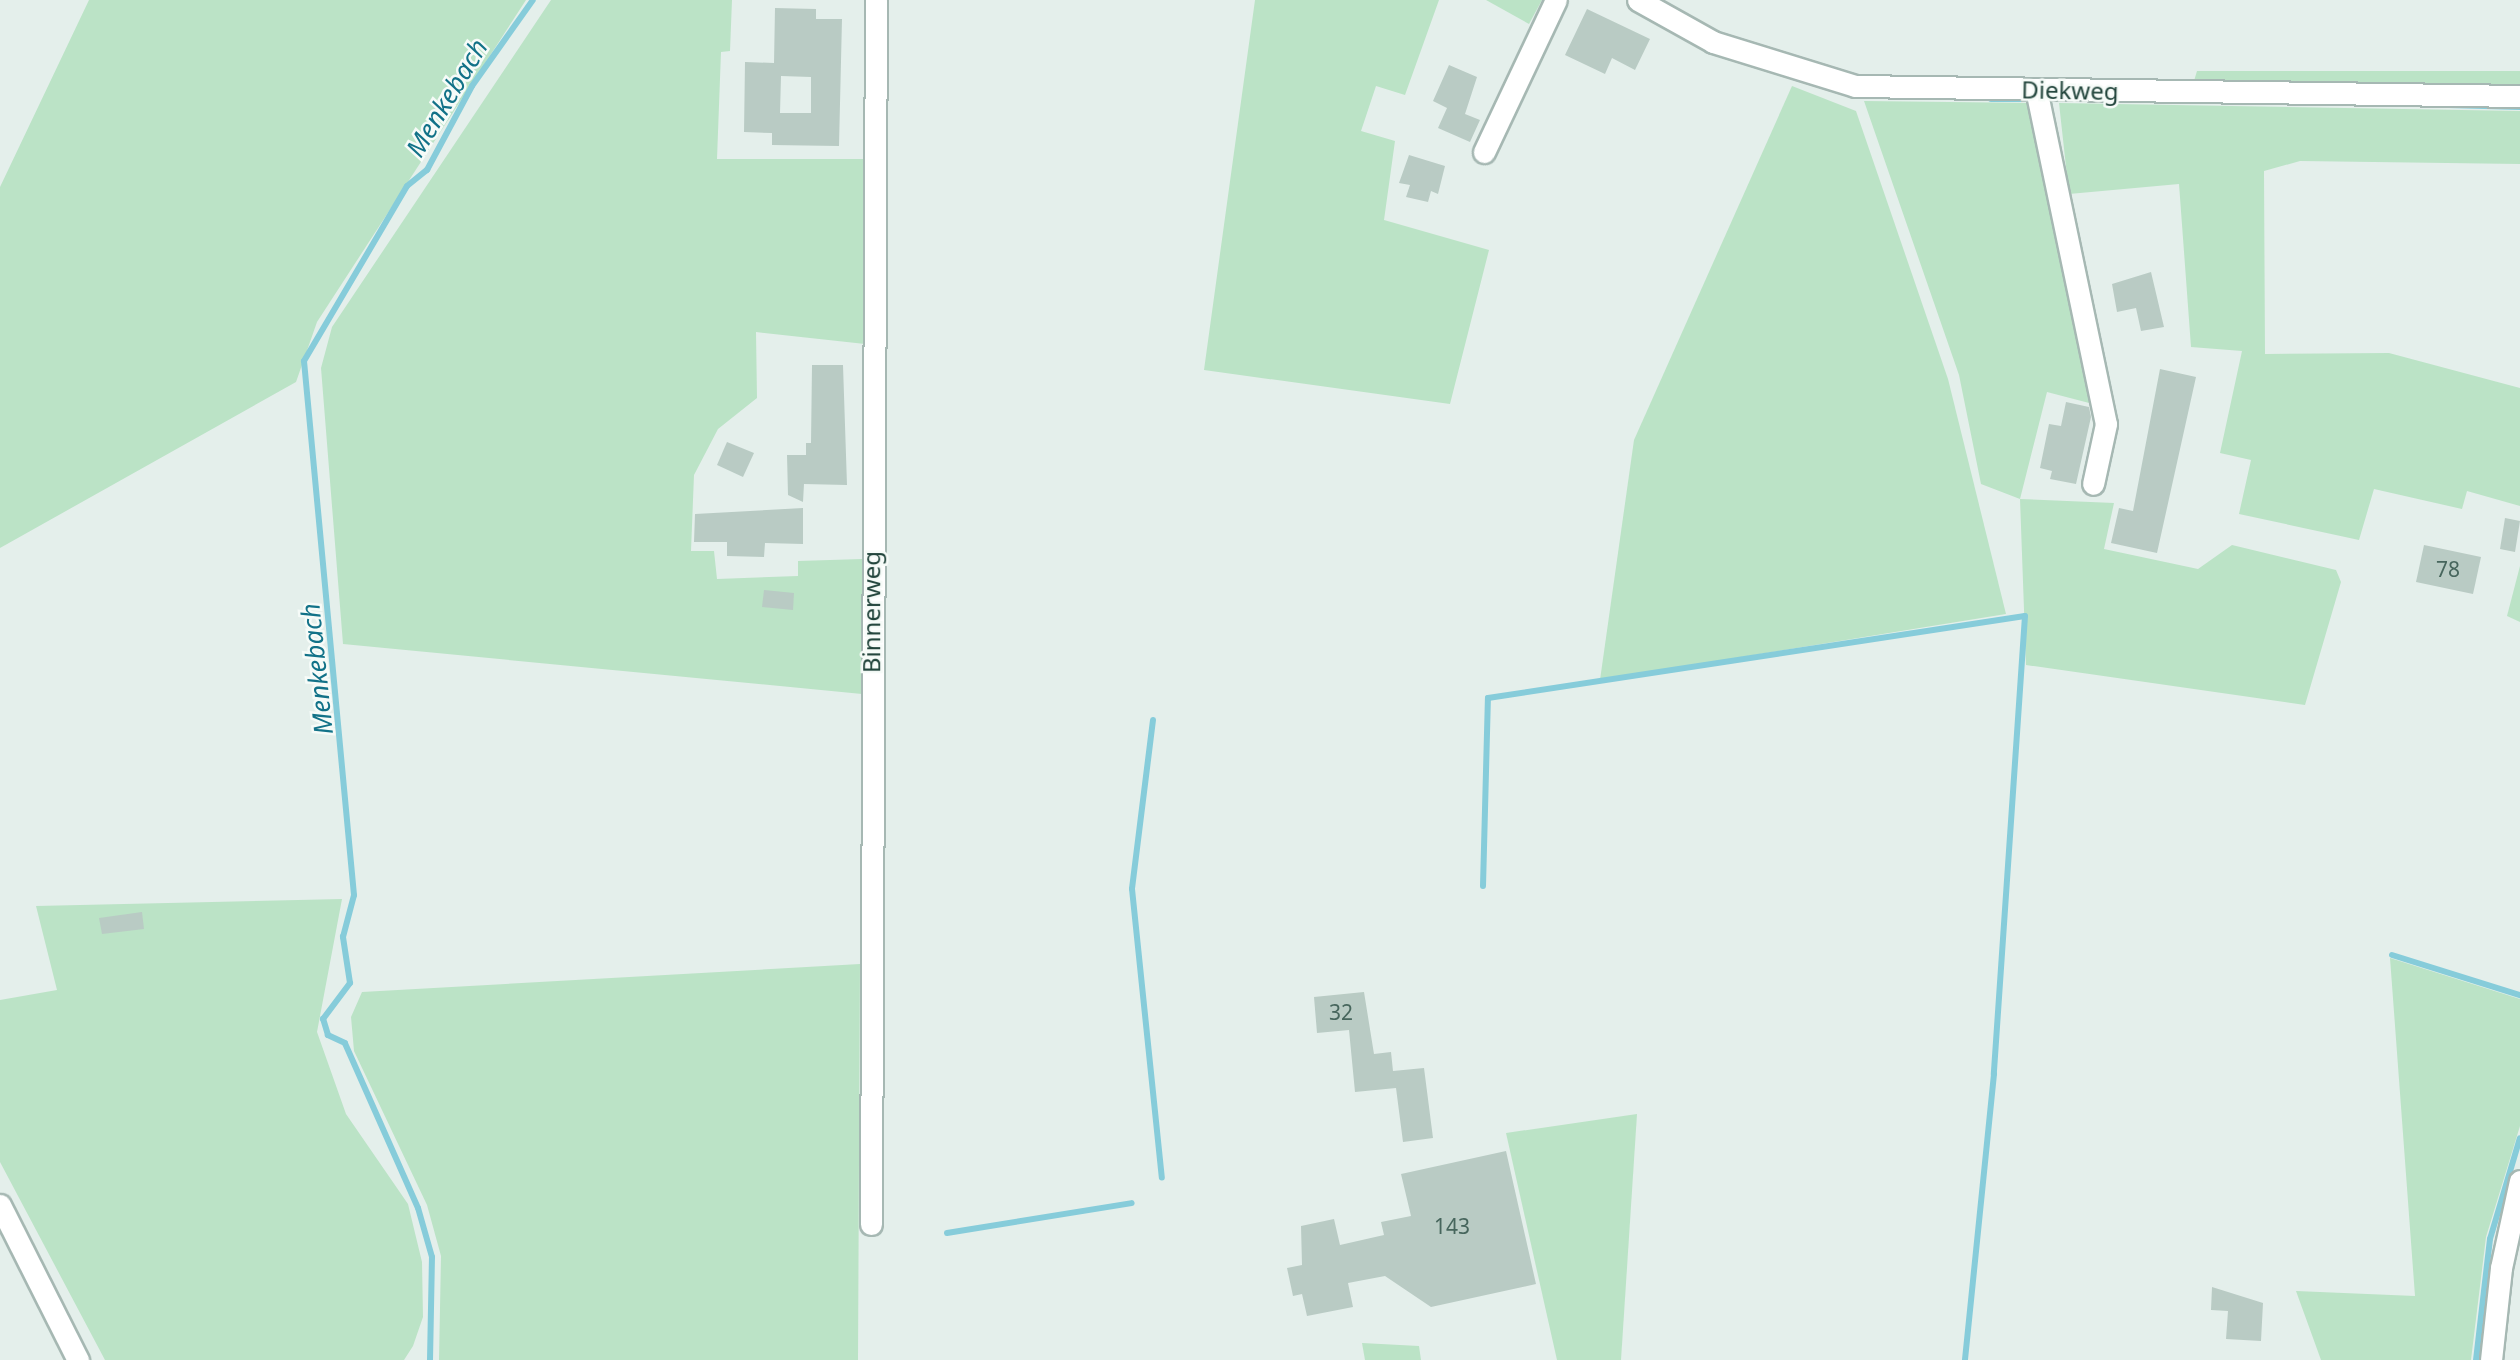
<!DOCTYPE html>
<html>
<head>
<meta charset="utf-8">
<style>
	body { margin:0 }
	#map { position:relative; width:2520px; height:1360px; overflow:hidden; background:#e4efeb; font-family:"Noto Sans",sans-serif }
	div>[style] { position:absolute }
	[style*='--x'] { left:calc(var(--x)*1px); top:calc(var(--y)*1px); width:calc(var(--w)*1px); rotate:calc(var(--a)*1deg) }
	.green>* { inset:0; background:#bbe3c6 }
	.stream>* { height:6px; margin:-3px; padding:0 3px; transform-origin:3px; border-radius:3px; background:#86ccda }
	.building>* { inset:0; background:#b9cbc4 }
	.roads { filter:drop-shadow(2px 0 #a6b8b3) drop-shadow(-2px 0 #a6b8b3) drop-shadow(0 2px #a6b8b3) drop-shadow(0 -2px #a6b8b3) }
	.minor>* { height:21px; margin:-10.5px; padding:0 10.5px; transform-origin:10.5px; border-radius:10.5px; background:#fff }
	span { translate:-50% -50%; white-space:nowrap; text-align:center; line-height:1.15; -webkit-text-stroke:5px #f6fbf8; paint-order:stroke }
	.number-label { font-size:21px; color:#47665d }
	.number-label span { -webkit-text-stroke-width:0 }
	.street-label { font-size:24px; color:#21443b }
	.water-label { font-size:26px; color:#127288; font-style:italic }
</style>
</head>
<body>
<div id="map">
	<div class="green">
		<i style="clip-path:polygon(89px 0,526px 0,317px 322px,296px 382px,0 548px,0 187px)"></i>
		<i style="clip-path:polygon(551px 0,732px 0,730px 51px,721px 52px,717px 159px,867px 159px,865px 344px,756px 332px,757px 398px,718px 429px,694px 475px,691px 551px,714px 551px,717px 579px,798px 576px,798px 561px,862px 559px,862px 694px,343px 644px,321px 368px,332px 327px)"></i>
		<i style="clip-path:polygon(1255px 0,1439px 0,1405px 95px,1376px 86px,1361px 131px,1395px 141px,1384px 220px,1489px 250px,1450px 404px,1204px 370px)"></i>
		<i style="clip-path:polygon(1486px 0,1542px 0,1529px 24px)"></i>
		<i style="clip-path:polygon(2197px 71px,2520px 71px,2520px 87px,2194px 81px)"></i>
		<i style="clip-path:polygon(1792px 86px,1856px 111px,1948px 379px,2006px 614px,1600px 680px,1634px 440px)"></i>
		<i style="clip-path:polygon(1864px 101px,2033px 103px,2093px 404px,2047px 392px,2020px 499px,2114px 503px,2104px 549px,2198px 569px,2232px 545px,2336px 570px,2341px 582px,2305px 705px,2026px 665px,2020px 499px,1981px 484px,1959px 375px)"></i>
		<i style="clip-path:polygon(2059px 103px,2520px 111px,2520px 164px,2300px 161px,2264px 171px,2265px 354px,2389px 353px,2520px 388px,2520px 506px,2467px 491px,2462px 509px,2374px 489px,2359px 540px,2239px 514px,2251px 460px,2220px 453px,2242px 351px,2191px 347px,2179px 184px,2069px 194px)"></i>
		<i style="clip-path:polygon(2520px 566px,2520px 622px,2507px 616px)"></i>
		<i style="clip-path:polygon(342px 899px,317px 1032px,346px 1114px,408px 1204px,422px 1262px,423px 1317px,413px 1346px,404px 1360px,105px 1360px,0 1162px,0 1000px,57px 990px,36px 906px)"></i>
		<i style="clip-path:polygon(2390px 958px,2520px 999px,2520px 1126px,2486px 1237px,2471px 1360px,2321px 1360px,2296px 1291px,2415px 1296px)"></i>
		<i style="clip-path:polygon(860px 964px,858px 1360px,439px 1360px,441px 1256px,427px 1205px,354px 1051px,351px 1017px,362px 992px)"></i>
		<i style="clip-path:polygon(1637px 1114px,1621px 1360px,1557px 1360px,1506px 1133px)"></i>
		<i style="clip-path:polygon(1362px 1343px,1419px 1346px,1421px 1360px,1365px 1360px)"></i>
	</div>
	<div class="stream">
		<i style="--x:1991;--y:99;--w:40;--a:0"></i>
		<i style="--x:2449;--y:105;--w:71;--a:1.6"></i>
		<i style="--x:1153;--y:720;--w:170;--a:97.1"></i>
		<i style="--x:1132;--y:889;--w:290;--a:84.1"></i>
		<i style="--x:1483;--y:886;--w:188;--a:-88.5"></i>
		<i style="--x:1488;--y:698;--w:543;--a:-8.68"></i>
		<i style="--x:2025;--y:616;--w:459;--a:93.9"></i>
		<i style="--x:1994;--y:1074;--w:287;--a:95.8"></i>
		<i style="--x:2392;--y:955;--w:134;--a:17.4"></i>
		<i style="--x:947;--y:1233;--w:187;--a:-9.2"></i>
		<i style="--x:430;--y:1360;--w:103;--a:-88.9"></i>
		<i style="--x:432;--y:1257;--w:51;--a:-105.9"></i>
		<i style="--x:418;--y:1208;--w:180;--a:-113.9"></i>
		<i style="--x:345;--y:1043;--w:19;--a:-155"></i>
		<i style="--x:328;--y:1035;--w:17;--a:-107"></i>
		<i style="--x:323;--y:1019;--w:45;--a:-53.1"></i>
		<i style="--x:350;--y:983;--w:47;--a:-98.7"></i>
		<i style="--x:343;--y:937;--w:43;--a:-75.3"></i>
		<i style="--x:354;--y:895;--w:536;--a:-95.35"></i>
		<i style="--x:304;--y:361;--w:203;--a:-59.5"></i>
		<i style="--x:407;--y:186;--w:26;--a:-39"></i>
		<i style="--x:427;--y:170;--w:95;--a:-61.8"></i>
		<i style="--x:472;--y:86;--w:105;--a:-54.7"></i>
		<i style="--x:2476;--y:1360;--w:122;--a:-83.4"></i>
		<i style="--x:2490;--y:1239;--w:105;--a:-73.5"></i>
	</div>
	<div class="building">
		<i style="clip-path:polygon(evenodd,775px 8px,816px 9px,816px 19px,842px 19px,839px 146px,772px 145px,772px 133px,744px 132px,745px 62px,774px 63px,775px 8px,781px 76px,811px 77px,811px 113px,780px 113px,781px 76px)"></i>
		<i style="clip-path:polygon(1587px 9px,1650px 39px,1635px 70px,1612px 58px,1605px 74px,1565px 55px)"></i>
		<i style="clip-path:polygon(1449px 65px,1477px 77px,1465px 114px,1480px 120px,1470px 142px,1438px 128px,1447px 108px,1433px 101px)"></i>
		<i style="clip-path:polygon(1409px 155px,1445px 166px,1438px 194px,1431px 191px,1428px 202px,1406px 197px,1410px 185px,1399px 183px)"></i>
		<i style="clip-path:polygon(2151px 272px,2164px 327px,2141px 331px,2136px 308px,2117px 312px,2112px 284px)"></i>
		<i style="clip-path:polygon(812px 365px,843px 365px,847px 485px,804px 484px,803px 502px,788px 495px,787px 455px,806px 455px,806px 443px,811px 443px)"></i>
		<i style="clip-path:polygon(2160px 369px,2196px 377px,2157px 553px,2111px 543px,2119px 508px,2133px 511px)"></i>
		<i style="clip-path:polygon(2066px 402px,2089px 407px,2091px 417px,2076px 484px,2050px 479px,2052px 471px,2040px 468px,2049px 424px,2061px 426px)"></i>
		<i style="clip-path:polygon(727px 442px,754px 453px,743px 477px,717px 465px)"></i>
		<i style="clip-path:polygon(803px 508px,803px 544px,765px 543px,764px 557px,727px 556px,727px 542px,694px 542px,695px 514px)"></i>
		<i style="clip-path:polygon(2505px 518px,2520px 521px,2515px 552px,2500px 549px)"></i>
		<i style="clip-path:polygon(2424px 545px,2481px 557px,2473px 594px,2416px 582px)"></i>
		<i style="clip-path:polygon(764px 590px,794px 593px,793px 610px,762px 607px)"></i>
		<i style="clip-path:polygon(142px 912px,144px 929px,102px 934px,99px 918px)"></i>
		<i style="clip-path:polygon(1364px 992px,1374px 1054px,1391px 1052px,1393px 1071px,1424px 1068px,1433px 1138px,1403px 1142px,1396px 1088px,1355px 1092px,1349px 1030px,1317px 1033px,1314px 997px)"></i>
		<i style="clip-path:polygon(1506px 1151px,1536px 1284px,1431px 1307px,1385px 1276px,1348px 1283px,1353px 1307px,1307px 1316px,1302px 1294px,1293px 1296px,1287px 1268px,1302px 1265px,1301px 1226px,1334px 1219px,1340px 1245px,1384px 1235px,1381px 1222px,1411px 1216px,1401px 1174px)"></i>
		<i style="clip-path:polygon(2212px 1287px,2263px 1303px,2261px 1341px,2226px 1339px,2228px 1311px,2211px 1310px)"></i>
	</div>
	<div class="roads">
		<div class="minor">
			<i style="--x:1638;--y:0;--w:86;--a:29.2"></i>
			<i style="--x:1713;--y:42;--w:149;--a:17.2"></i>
			<i style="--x:1855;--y:86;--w:665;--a:0.86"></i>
			<i style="--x:2036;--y:89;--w:342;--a:78.2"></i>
			<i style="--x:2106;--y:424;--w:61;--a:102.2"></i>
			<i style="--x:1484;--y:152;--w:168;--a:-64.7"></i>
			<i style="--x:0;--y:1205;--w:174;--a:63.3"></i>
			<i style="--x:871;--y:1224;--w:1224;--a:-89.77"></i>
			<i style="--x:2491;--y:1360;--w:93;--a:-83.8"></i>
			<i style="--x:2501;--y:1268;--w:89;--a:-77.7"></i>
		</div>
	</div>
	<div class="number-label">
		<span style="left:2448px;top:569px">78</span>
		<span style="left:1341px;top:1012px">32</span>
		<span style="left:1452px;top:1226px">143</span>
	</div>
	<div class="street-label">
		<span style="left:2070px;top:90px;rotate:1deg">Diekweg</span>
		<span style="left:871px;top:612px;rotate:-90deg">Binnerweg</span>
	</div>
	<div class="water-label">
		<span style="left:447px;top:98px;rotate:-59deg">Menkebach</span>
		<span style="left:317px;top:669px;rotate:-96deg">Menkebach</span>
	</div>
</div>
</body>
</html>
